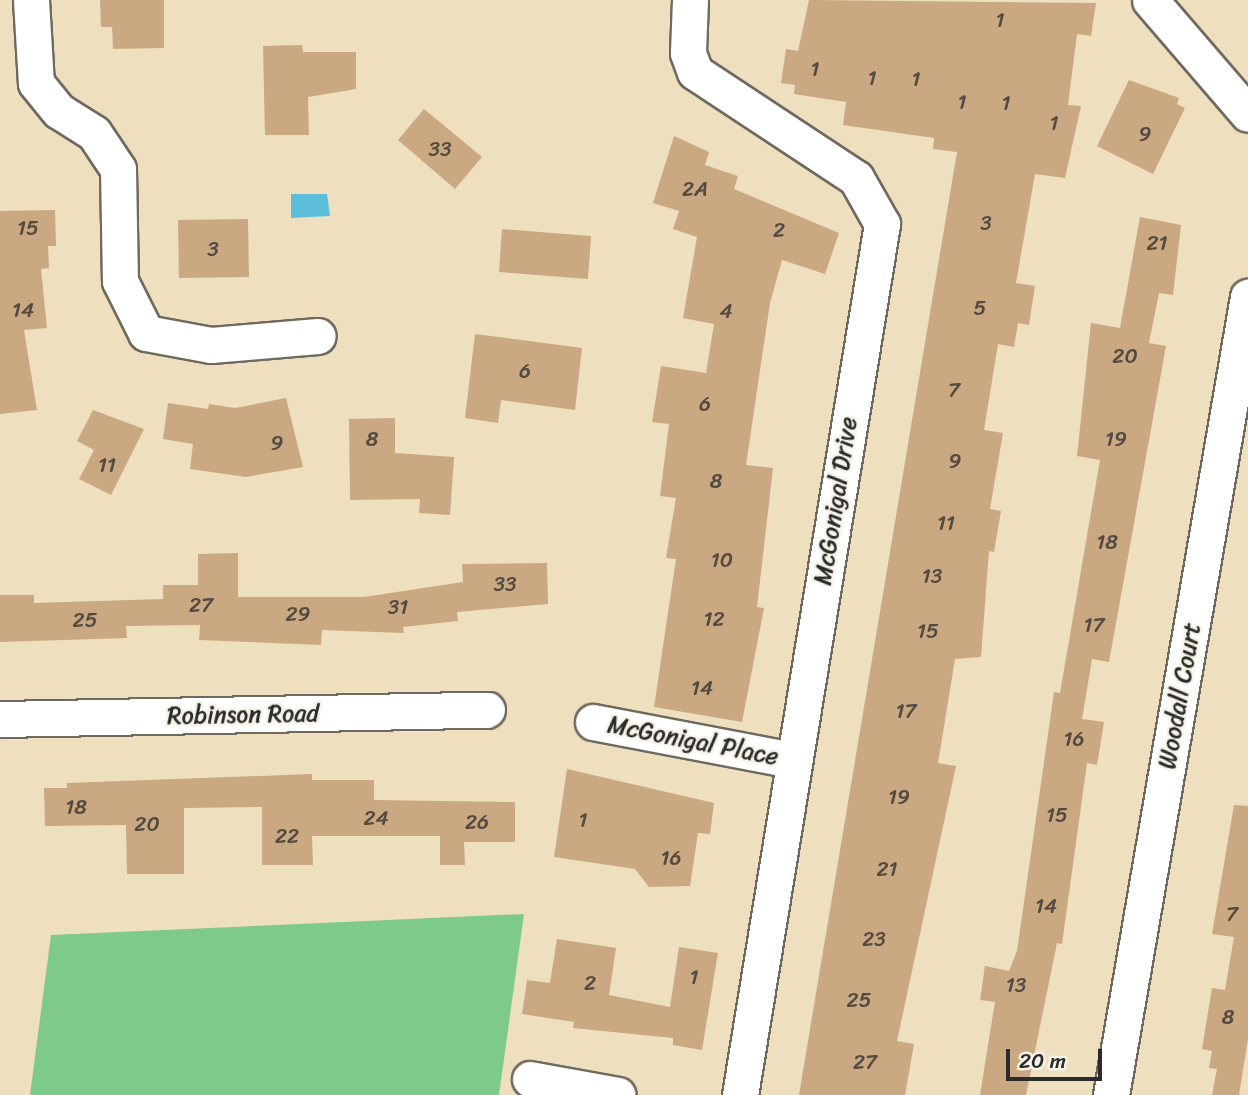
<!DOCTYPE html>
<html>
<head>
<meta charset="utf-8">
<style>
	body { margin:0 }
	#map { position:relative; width:1248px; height:1095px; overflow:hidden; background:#eedfbf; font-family:Sriracha,sans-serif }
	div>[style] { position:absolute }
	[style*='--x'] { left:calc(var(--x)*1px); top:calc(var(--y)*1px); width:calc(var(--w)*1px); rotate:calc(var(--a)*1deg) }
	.green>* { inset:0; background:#7eca88 }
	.water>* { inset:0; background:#5cbeda }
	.building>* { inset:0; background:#caa881 }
	.roads { filter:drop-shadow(2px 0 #6f6a5f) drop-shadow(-2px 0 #6f6a5f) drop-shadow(0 2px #6f6a5f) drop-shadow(0 -2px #6f6a5f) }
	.minor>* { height:35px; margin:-17.5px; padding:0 17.5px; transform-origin:17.5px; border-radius:17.5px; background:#fff }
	span { translate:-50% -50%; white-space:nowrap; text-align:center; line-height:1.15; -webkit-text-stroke:5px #f7f3e8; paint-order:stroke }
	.number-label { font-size:21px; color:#534a40 }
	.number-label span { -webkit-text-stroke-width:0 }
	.street-label { font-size:24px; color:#2b2b2b }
	.scale { position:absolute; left:1006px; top:1049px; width:96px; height:32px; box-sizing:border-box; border:4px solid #2b2b2b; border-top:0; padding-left:9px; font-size:21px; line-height:24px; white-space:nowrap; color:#2b2b2b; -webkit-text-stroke:5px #f7f3e8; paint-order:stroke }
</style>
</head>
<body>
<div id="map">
	<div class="green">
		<i style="clip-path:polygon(524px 914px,499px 1095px,30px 1095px,51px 935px)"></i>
	</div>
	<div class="water">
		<i style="clip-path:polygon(291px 194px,327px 194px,330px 216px,291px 218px)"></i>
	</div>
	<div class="building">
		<i style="clip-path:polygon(100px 0,164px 0,164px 48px,113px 49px,112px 27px,101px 27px)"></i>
		<i style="clip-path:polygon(809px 0,1096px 3px,1091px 36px,1077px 34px,1068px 105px,1081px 106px,1065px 178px,1035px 174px,1016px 283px,1035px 286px,1029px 325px,1018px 323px,1014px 347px,998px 344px,984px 430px,1003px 433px,990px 509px,1001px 511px,994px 552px,989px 551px,981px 657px,955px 659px,938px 763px,956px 766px,897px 1041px,914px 1044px,905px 1095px,799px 1095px,957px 152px,933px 149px,934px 138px,843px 125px,846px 102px,794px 94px,795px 85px,781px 83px,786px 49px,798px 51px)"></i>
		<i style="clip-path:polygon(302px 45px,303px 52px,356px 52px,356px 89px,308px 97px,309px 135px,265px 135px,263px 46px)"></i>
		<i style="clip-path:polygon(1129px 80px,1179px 98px,1177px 104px,1185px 108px,1153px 174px,1097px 146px)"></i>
		<i style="clip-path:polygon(424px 109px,482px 157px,455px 189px,398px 140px)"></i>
		<i style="clip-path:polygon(674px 136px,709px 152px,705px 165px,738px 176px,734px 189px,839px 233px,825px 274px,782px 260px,770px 303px,746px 465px,773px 468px,757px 607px,764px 608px,742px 722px,654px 707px,676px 559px,666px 558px,676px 498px,660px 496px,669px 424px,652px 422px,661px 366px,706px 373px,714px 324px,683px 318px,697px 237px,673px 229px,679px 211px,653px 203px)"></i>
		<i style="clip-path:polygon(55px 210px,56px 246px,48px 246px,49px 268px,41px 269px,47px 328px,24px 330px,37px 410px,0 414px,0 211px)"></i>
		<i style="clip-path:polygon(1140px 217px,1181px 225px,1173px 295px,1159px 293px,1149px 343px,1166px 346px,1109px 662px,1092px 659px,1082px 719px,1104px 722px,1097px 765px,1087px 763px,1062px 944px,1057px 943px,1026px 1095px,980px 1095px,995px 1002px,980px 1000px,985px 966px,1009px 971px,1017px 951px,1054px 692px,1060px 693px,1100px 460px,1077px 456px,1091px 323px,1120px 328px)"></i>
		<i style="clip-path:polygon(248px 219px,249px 277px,179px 278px,178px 220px)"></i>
		<i style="clip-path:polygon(502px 229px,591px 236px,588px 279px,499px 272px)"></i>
		<i style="clip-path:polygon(475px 334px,582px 348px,575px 410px,501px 400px,498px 423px,465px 418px)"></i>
		<i style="clip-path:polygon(286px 398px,303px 467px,246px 477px,190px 469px,193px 444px,163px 439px,168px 403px,208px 409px,209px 404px,235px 408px)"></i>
		<i style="clip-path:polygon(93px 410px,144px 429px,111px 495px,79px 479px,94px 450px,77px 441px)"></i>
		<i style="clip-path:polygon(395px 418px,395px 453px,454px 457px,450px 515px,419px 513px,420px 499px,350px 500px,349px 419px)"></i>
		<i style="clip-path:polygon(238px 553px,238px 597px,364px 597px,463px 582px,462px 564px,547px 563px,548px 604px,457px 612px,458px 621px,403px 627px,404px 633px,322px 630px,321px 645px,199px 640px,200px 625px,126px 626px,127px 638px,0 642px,0 595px,34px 595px,34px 603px,163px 599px,163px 585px,198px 585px,198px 554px)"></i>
		<i style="clip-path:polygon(567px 769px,714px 803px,710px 834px,698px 833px,690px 886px,649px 887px,635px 869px,554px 857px)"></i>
		<i style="clip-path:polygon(312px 774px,312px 780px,374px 780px,374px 800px,515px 802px,515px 842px,464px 842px,465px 865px,440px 865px,440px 836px,312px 836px,313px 865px,262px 865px,262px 807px,184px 808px,184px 874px,127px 874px,126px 825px,45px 826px,44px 788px,67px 788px,67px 783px)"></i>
		<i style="clip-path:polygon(1234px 805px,1248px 806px,1248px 1039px,1239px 1095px,1212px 1095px,1217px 1069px,1209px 1068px,1212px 1051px,1202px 1049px,1212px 988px,1225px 990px,1234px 937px,1212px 934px)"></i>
		<i style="clip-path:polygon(557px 939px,616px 948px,609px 995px,670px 1007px,679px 947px,718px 953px,702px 1050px,673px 1045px,673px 1038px,573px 1028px,574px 1022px,522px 1014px,527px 980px,550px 983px)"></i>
	</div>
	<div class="roads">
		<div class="minor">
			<i style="--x:31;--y:0;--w:83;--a:86.6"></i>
			<i style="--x:36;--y:83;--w:36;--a:51"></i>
			<i style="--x:59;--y:111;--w:41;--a:32.2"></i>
			<i style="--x:94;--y:133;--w:43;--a:56.3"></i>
			<i style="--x:118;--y:169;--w:112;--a:89"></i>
			<i style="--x:120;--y:281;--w:58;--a:63.4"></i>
			<i style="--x:146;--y:333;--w:66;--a:10.5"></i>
			<i style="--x:211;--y:345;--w:107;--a:-4.8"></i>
			<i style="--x:690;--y:0;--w:53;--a:92.2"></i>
			<i style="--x:688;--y:53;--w:20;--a:70"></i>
			<i style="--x:695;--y:72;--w:193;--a:33.4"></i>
			<i style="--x:856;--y:178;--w:53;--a:60.5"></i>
			<i style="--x:882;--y:224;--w:882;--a:99.26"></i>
			<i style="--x:1150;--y:0;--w:150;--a:49.3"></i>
			<i style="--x:0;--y:719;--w:487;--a:-1.1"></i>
			<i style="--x:593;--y:722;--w:204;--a:10.8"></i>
			<i style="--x:530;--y:1079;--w:89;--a:10.3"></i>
			<i style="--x:1111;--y:1095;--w:810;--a:-80.26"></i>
		</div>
	</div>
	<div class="number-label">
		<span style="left:1000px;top:20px">1</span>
		<span style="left:815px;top:69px">1</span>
		<span style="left:872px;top:78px">1</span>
		<span style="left:916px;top:79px">1</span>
		<span style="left:962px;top:102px">1</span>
		<span style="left:1006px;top:103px">1</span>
		<span style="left:1054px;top:123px">1</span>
		<span style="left:1145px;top:134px">9</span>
		<span style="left:440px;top:149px">33</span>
		<span style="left:695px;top:189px">2A</span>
		<span style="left:986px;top:223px">3</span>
		<span style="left:28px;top:228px">15</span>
		<span style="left:779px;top:230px">2</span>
		<span style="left:1157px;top:243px">21</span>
		<span style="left:213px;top:249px">3</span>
		<span style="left:980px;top:308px">5</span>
		<span style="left:23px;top:310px">14</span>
		<span style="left:726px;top:311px">4</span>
		<span style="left:1125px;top:356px">20</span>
		<span style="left:525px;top:371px">6</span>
		<span style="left:954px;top:390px">7</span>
		<span style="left:705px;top:404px">6</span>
		<span style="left:372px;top:439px">8</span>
		<span style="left:1116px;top:439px">19</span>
		<span style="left:277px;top:443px">9</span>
		<span style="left:955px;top:461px">9</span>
		<span style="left:107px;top:465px">11</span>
		<span style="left:716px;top:481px">8</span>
		<span style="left:946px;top:523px">11</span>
		<span style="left:1107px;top:542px">18</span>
		<span style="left:722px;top:560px">10</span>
		<span style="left:932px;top:576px">13</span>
		<span style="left:505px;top:584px">33</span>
		<span style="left:201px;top:605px">27</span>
		<span style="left:398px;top:607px">31</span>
		<span style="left:298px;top:614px">29</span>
		<span style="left:714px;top:619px">12</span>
		<span style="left:85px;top:620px">25</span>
		<span style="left:1094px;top:625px">17</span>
		<span style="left:928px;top:631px">15</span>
		<span style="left:702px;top:688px">14</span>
		<span style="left:906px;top:711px">17</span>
		<span style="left:1074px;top:739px">16</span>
		<span style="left:899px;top:797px">19</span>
		<span style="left:76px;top:807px">18</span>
		<span style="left:1057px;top:815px">15</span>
		<span style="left:376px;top:818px">24</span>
		<span style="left:583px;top:820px">1</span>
		<span style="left:477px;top:822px">26</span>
		<span style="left:147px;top:824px">20</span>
		<span style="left:287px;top:836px">22</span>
		<span style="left:671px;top:858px">16</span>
		<span style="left:887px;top:869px">21</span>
		<span style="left:1046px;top:906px">14</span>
		<span style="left:1232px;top:914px">7</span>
		<span style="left:874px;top:939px">23</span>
		<span style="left:694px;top:977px">1</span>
		<span style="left:590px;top:983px">2</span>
		<span style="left:1016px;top:985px">13</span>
		<span style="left:859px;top:1000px">25</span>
		<span style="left:1228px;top:1017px">8</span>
		<span style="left:865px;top:1062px">27</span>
	</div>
	<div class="street-label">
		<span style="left:836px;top:501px;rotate:-81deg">McGonigal Drive</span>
		<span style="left:1180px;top:696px;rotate:-80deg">Woodall Court</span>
		<span style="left:243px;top:715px;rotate:-1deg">Robinson Road</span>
		<span style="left:693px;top:741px;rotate:11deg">McGonigal Place</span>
	</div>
	<div class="scale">20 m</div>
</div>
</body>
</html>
